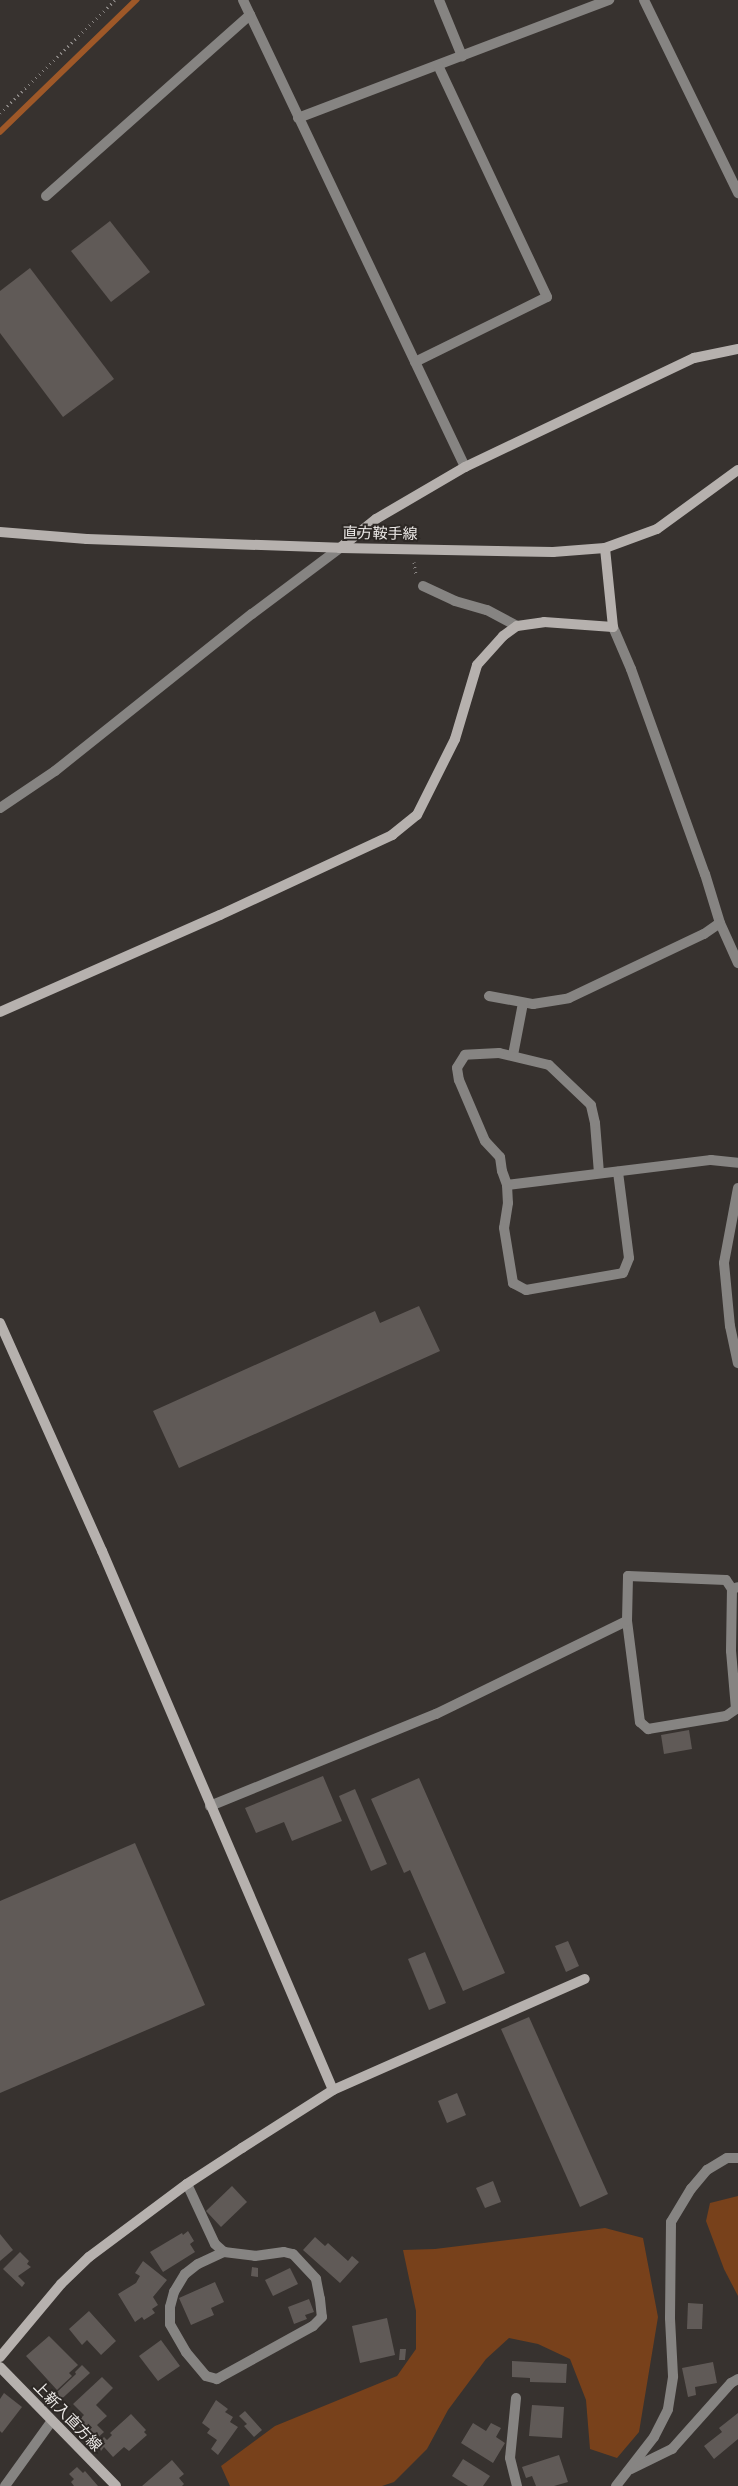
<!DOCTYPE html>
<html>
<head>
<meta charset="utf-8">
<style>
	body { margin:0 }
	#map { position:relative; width:738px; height:2486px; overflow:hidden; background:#37322f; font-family:"IBM Plex Sans","Noto Sans JP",sans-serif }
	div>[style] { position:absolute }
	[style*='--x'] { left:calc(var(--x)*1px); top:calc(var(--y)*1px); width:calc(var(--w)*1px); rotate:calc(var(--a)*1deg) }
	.green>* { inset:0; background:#78411b }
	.stream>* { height:5.5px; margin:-2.75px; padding:0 2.75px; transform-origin:2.75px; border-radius:2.75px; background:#9e5828 }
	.building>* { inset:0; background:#605a57 }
	.path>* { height:3px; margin-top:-1.5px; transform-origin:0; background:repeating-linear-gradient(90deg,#8a8684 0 1px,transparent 0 5px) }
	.street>* { height:10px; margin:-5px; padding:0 5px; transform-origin:5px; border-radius:5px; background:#868482 }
	.secondary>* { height:10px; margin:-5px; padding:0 5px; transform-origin:5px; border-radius:5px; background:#b6b1ae }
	span { translate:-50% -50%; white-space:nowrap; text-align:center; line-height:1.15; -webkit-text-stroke:4px #2d2825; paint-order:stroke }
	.street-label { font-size:15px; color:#ebe8e6 }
</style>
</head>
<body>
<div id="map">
	<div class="green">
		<i style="clip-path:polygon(738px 2196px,738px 2296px,724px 2269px,706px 2221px,710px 2203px)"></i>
		<i style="clip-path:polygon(605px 2228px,643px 2238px,658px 2317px,639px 2432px,617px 2458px,590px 2449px,586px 2400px,570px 2359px,538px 2344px,509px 2338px,486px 2359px,448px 2410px,427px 2449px,394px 2482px,382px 2486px,230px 2486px,221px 2466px,275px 2426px,397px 2376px,416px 2349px,416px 2311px,403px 2250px,435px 2249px)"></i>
	</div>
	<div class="stream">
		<i style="--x:0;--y:132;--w:190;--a:-44.1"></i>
	</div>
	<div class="building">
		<i style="clip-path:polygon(110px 221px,150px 272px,111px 302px,71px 251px)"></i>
		<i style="clip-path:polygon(30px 268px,114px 379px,63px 417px,0 333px,0 291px)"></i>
		<i style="clip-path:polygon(419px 1306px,440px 1351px,179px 1468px,153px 1411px,375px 1311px,380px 1323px)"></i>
		<i style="clip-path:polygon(689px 1730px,692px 1749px,664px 1754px,661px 1735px)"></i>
		<i style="clip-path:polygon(323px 1776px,342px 1821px,292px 1841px,284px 1822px,256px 1833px,245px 1808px)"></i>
		<i style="clip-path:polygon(419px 1778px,505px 1973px,463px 1991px,410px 1870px,404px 1873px,371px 1799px)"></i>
		<i style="clip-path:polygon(355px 1789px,387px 1864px,371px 1871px,339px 1796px)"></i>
		<i style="clip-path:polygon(135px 1843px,205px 2005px,0 2093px,0 1901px)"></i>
		<i style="clip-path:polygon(568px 1941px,579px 1966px,566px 1972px,555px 1946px)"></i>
		<i style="clip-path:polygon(425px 1952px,446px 2003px,429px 2010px,408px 1959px)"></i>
		<i style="clip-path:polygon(529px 2017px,608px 2194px,580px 2207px,501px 2029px)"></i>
		<i style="clip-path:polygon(457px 2093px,466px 2115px,447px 2123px,438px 2101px)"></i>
		<i style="clip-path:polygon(493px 2181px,501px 2202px,485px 2208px,476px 2188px)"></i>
		<i style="clip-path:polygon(232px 2186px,247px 2202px,221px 2227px,206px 2211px)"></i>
		<i style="clip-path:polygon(188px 2231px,194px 2241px,190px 2244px,195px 2252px,163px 2272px,150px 2252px,182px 2233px,183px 2235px)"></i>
		<i style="clip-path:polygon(0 2234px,13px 2250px,0 2261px)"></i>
		<i style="clip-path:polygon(315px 2237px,325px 2246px,328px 2243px,348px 2261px,352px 2256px,359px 2262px,340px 2283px,303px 2250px)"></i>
		<i style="clip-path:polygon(20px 2252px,29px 2261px,27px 2264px,31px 2267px,18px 2276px,25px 2283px,22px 2287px,3px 2269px)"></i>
		<i style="clip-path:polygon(143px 2261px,167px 2280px,153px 2297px,158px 2305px,152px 2309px,155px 2313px,144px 2320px,142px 2317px,135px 2322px,118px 2294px,136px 2283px,140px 2276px,135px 2273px)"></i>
		<i style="clip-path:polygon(252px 2267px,258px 2268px,258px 2277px,251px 2276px)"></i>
		<i style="clip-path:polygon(290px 2268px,298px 2284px,273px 2296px,265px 2280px)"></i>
		<i style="clip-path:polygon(215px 2282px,224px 2302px,211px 2308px,214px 2315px,191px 2325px,179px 2298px)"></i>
		<i style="clip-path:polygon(309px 2299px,314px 2312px,305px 2315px,307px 2319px,294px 2324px,288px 2307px)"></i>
		<i style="clip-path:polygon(688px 2303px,703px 2304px,702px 2329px,687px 2329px)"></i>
		<i style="clip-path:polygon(89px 2311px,116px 2341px,101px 2355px,87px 2340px,82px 2345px,69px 2329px)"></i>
		<i style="clip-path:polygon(387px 2318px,395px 2355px,360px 2363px,352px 2326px)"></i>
		<i style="clip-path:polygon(49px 2336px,78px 2365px,69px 2373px,72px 2376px,57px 2390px,26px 2356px)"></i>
		<i style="clip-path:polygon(161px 2340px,180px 2366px,158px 2381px,139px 2356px)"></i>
		<i style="clip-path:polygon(400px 2349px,406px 2349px,405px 2360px,399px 2360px)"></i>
		<i style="clip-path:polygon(512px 2361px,567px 2364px,566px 2383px,530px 2382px,530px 2378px,512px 2377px)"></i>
		<i style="clip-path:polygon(713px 2362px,717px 2383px,695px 2387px,696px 2395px,688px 2397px,682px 2368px)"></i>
		<i style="clip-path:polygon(82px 2365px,90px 2373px,55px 2405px,47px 2397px,54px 2390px,56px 2393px,76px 2374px,75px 2372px)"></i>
		<i style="clip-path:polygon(102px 2377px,113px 2388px,96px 2405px,107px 2416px,97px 2425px,104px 2432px,93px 2442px,76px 2423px,84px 2415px,73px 2404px)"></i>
		<i style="clip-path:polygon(4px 2393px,22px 2407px,2px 2433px,0 2431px,0 2399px)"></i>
		<i style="clip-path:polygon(216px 2400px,228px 2409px,225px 2412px,233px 2417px,230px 2422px,238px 2427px,218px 2455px,211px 2449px,217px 2440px,207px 2433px,210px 2429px,202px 2423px)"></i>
		<i style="clip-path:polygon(532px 2405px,564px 2407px,562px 2438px,529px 2436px)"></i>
		<i style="clip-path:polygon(245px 2411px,262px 2430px,254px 2437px,244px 2426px,247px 2424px,239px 2416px)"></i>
		<i style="clip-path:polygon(738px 2413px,738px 2439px,714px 2459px,704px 2446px,722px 2432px,719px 2428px)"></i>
		<i style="clip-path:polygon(131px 2414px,146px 2430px,144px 2432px,147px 2435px,129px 2451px,124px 2447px,113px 2457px,104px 2447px,101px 2451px,96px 2445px,104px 2437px,107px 2440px,112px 2435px,110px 2433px)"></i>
		<i style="clip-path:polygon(473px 2423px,486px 2431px,491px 2423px,501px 2428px,496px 2437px,505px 2443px,493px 2463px,461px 2443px)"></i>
		<i style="clip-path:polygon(559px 2455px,568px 2482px,554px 2486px,536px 2486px,532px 2476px,526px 2478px,522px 2467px)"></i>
		<i style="clip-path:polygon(463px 2459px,490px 2476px,483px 2486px,468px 2486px,452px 2476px)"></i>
		<i style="clip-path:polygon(172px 2460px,184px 2474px,179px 2478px,184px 2484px,182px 2486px,142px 2486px)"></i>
		<i style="clip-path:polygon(77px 2467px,83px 2473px,85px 2471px,98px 2486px,74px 2486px,71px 2482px,74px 2479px,69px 2474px)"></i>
	</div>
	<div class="path">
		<i style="--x:0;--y:113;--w:161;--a:-44.5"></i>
		<i style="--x:414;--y:562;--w:13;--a:81"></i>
	</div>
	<div class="street">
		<i style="--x:243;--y:0;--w:517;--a:64.57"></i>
		<i style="--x:439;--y:0;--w:61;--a:67.7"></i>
		<i style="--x:644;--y:0;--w:215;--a:64"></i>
		<i style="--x:298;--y:118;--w:333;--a:-20.8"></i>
		<i style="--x:46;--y:196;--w:273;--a:-41.6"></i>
		<i style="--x:415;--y:362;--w:147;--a:-26.2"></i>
		<i style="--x:547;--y:297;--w:256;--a:-115.2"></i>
		<i style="--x:423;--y:586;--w:35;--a:25"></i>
		<i style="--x:455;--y:601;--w:33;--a:16"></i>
		<i style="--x:487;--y:610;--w:34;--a:28"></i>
		<i style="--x:613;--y:627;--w:46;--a:66.8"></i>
		<i style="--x:631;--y:669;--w:218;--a:70.2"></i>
		<i style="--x:705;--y:874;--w:51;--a:73"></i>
		<i style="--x:720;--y:923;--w:44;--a:65.8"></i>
		<i style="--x:0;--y:808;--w:66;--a:-33.9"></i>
		<i style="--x:55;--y:771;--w:252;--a:-38.6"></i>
		<i style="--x:252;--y:614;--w:110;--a:-36.9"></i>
		<i style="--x:489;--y:996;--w:45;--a:10.3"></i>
		<i style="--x:533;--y:1004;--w:36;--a:-9"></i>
		<i style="--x:569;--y:998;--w:149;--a:-25.4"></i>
		<i style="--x:704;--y:934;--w:19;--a:-35"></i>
		<i style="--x:513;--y:1055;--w:53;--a:-79.1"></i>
		<i style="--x:599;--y:1173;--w:50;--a:-94.6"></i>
		<i style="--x:595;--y:1123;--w:18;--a:-103"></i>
		<i style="--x:591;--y:1105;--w:58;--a:-136.4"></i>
		<i style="--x:549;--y:1065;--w:51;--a:-166.5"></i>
		<i style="--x:499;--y:1053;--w:34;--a:177"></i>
		<i style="--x:465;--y:1055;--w:15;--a:122"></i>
		<i style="--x:457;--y:1068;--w:12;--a:81"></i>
		<i style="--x:459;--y:1080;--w:66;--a:66.9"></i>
		<i style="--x:485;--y:1141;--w:22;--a:47"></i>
		<i style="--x:500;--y:1157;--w:14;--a:82"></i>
		<i style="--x:502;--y:1171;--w:15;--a:70"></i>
		<i style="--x:507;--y:1185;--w:18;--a:87"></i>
		<i style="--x:508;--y:1203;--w:25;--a:99"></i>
		<i style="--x:504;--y:1228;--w:56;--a:80.7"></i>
		<i style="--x:513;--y:1283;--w:15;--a:28"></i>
		<i style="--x:526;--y:1290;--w:98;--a:-9.9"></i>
		<i style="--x:623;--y:1273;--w:16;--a:-68"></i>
		<i style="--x:629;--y:1258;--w:87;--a:-97.3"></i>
		<i style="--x:507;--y:1185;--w:206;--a:-7"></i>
		<i style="--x:711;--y:1160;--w:27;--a:6"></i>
		<i style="--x:738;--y:1188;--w:76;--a:100.6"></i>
		<i style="--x:724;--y:1263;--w:63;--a:84.6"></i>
		<i style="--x:730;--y:1326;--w:38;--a:78"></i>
		<i style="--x:627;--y:1621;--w:102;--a:82.7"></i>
		<i style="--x:640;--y:1722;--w:11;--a:41"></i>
		<i style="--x:648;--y:1729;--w:79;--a:-9.5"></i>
		<i style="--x:726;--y:1716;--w:12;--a:-35"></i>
		<i style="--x:736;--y:1709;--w:58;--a:-94.9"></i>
		<i style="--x:731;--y:1651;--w:62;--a:-89.1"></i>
		<i style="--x:210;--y:1806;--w:244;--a:-22.2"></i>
		<i style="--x:436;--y:1714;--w:212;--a:-26"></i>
		<i style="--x:627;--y:1621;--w:45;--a:-88.7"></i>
		<i style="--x:628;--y:1576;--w:98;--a:2.3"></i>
		<i style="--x:726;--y:1580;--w:11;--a:56"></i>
		<i style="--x:732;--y:1589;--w:6;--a:-18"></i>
		<i style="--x:187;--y:2184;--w:66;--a:65"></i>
		<i style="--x:215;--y:2244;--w:12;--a:42"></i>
		<i style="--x:224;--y:2252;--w:31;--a:7"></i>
		<i style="--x:255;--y:2256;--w:29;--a:-8"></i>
		<i style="--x:284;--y:2252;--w:9;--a:13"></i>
		<i style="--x:293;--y:2254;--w:34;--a:47"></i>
		<i style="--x:316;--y:2279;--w:20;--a:79"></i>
		<i style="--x:320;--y:2299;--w:18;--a:84"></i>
		<i style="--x:322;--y:2317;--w:13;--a:135"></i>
		<i style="--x:313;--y:2326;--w:110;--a:151.1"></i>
		<i style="--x:217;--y:2379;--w:11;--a:-165"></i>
		<i style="--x:206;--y:2376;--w:31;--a:-130"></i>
		<i style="--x:186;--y:2352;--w:32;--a:-120"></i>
		<i style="--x:170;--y:2324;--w:17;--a:-90"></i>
		<i style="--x:170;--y:2307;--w:16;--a:-75"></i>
		<i style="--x:174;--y:2292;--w:21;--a:-59"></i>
		<i style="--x:185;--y:2274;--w:16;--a:-38"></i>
		<i style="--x:198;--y:2264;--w:29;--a:-25"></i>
		<i style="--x:516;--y:2398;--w:60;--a:95.7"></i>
		<i style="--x:510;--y:2458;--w:29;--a:76"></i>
		<i style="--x:631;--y:2469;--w:46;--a:-26"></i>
		<i style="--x:672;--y:2449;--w:89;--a:-48.2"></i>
		<i style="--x:731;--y:2383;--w:8;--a:-30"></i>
		<i style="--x:5;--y:2486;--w:79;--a:-54.3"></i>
		<i style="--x:616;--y:2486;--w:62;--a:-52.2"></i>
		<i style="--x:654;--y:2437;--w:31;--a:-63"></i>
		<i style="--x:668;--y:2409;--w:33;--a:-81"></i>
		<i style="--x:673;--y:2376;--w:58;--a:-93"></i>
		<i style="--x:670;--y:2318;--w:96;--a:-89.4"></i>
		<i style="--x:671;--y:2222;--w:39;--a:-59"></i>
		<i style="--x:691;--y:2189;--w:25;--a:-50"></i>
		<i style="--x:707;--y:2170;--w:23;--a:-31"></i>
		<i style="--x:727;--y:2158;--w:11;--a:0"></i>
	</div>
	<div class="secondary">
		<i style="--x:0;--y:532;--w:87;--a:4.6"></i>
		<i style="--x:87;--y:539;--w:253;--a:2"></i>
		<i style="--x:340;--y:548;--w:213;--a:1.1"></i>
		<i style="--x:553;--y:552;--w:52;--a:-4.4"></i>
		<i style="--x:605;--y:548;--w:55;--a:-20.1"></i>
		<i style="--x:657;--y:529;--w:100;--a:-36.1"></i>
		<i style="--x:340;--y:548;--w:46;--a:-38.9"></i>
		<i style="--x:376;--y:519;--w:103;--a:-30.3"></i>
		<i style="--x:465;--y:467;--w:254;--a:-25.5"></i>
		<i style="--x:694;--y:358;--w:45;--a:-11.6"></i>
		<i style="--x:0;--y:1012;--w:240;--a:-23.8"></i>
		<i style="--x:220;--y:915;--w:190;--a:-24.9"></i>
		<i style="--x:392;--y:835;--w:32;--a:-39"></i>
		<i style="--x:417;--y:815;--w:85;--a:-63.4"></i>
		<i style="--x:455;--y:739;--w:77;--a:-73.4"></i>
		<i style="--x:477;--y:665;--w:39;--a:-48"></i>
		<i style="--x:503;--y:636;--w:17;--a:-36"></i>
		<i style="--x:517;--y:626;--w:27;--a:-8"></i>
		<i style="--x:544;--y:622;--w:69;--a:4.1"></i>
		<i style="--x:613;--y:627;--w:79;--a:-95.8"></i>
		<i style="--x:0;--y:1323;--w:250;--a:65.9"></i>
		<i style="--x:102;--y:1551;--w:586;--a:66.8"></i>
		<i style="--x:0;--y:2357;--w:95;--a:-50.1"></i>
		<i style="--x:61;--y:2284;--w:39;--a:-44"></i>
		<i style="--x:89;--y:2257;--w:122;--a:-36.7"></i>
		<i style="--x:187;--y:2184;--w:66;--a:-33.2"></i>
		<i style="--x:242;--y:2148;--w:108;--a:-32.5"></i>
		<i style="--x:333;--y:2090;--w:275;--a:-23.8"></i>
		<i style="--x:0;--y:2367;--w:166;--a:45.7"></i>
	</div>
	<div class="street-label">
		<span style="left:380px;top:533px;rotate:1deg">直方鞍手線</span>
		<span style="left:68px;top:2416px;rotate:46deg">上新入直方線</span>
	</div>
</div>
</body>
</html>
